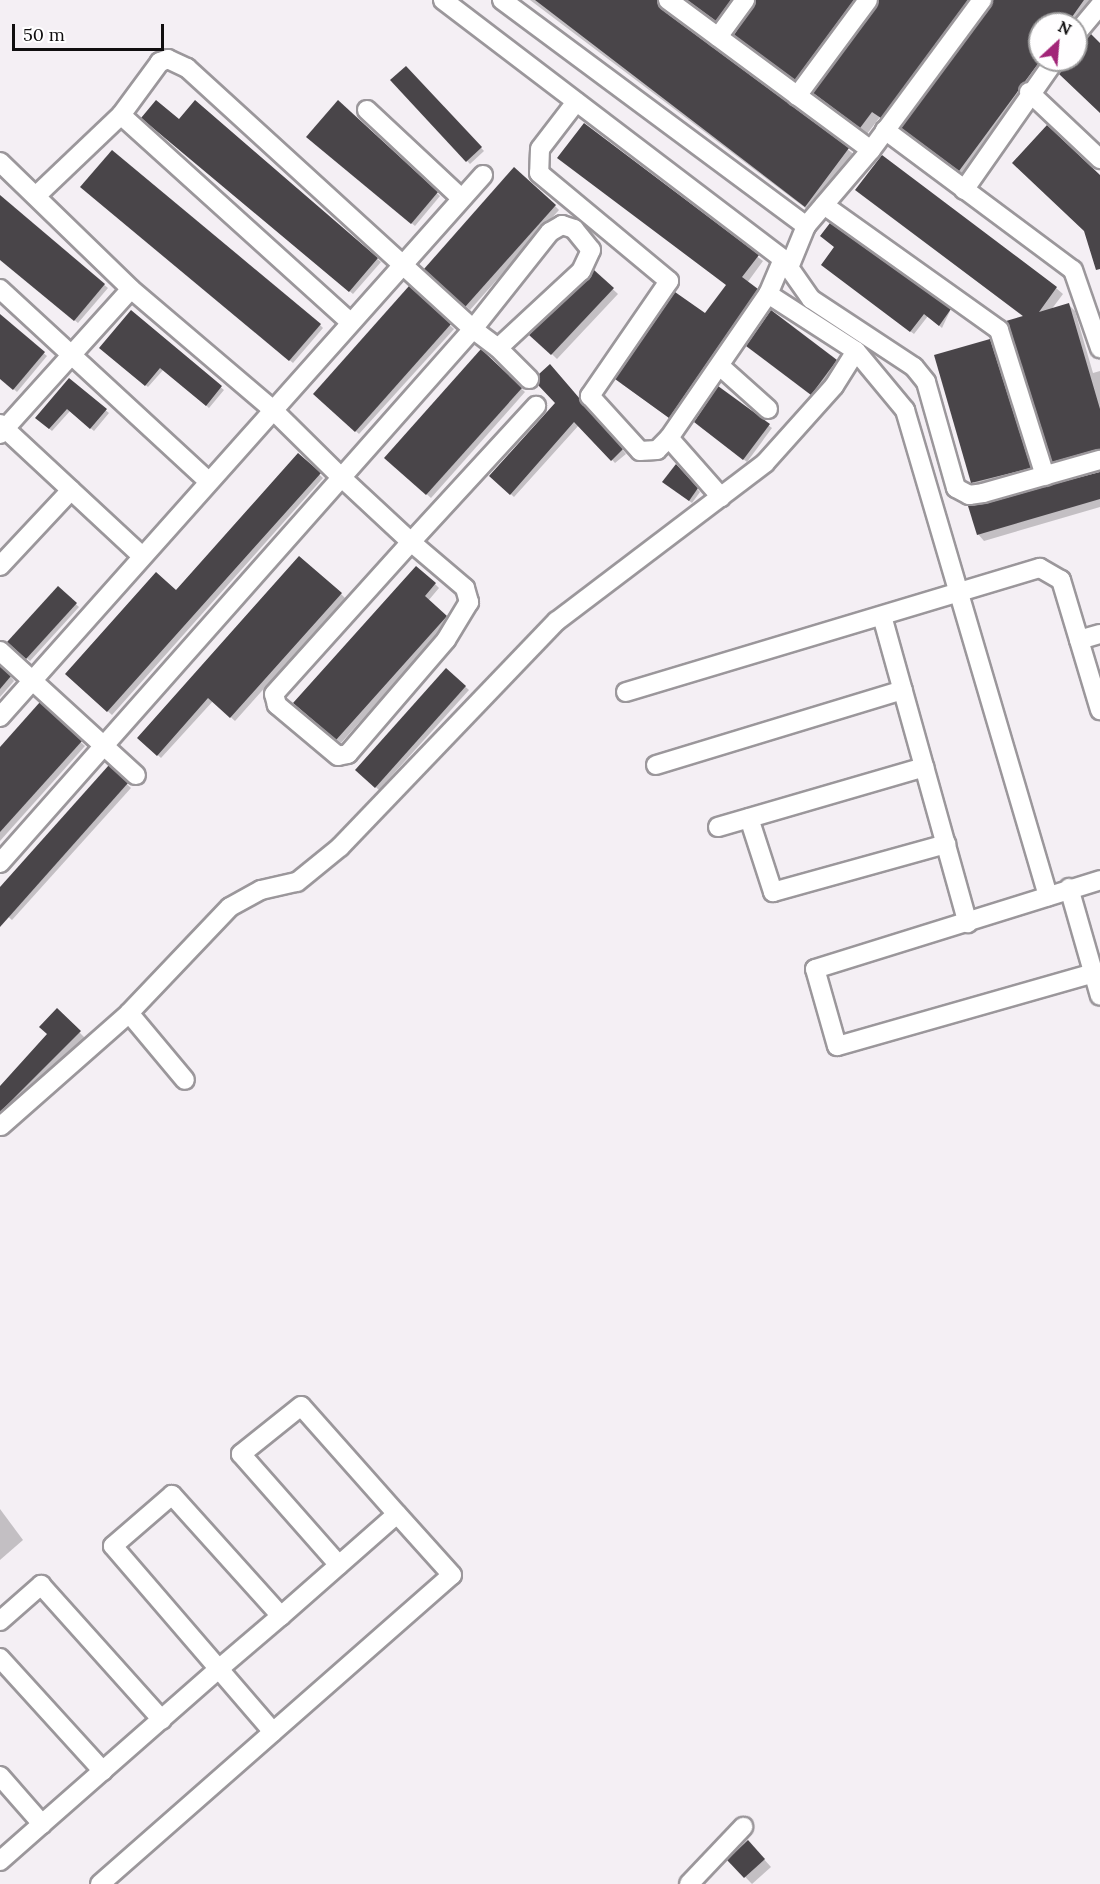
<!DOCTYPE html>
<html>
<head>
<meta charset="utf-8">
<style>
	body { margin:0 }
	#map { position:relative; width:1100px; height:1884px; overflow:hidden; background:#f4eff4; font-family:Lora,serif }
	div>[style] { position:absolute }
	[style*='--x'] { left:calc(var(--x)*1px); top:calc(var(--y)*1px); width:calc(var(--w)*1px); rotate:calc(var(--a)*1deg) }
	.shadow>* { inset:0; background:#0003 }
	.building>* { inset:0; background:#494549 }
	.roads { filter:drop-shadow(2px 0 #9b979b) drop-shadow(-2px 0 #9b979b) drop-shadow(0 2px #9b979b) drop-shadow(0 -2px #9b979b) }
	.street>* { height:18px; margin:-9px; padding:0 9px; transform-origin:9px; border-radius:9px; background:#fff }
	span { translate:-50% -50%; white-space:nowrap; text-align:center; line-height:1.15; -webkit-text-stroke:6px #fffeff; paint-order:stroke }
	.north { position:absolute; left:1028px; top:12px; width:60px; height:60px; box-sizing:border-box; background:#fffeff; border:2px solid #9f9e9f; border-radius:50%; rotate:26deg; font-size:16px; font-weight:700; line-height:24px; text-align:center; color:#100e0f }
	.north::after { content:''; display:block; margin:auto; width:21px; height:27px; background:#a22578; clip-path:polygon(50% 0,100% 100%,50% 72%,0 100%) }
	.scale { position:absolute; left:12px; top:24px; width:152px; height:27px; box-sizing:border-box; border:3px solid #100e0f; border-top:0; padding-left:8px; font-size:18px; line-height:21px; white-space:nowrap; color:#100e0f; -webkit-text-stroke:4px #fffeff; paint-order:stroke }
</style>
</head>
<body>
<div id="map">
	<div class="shadow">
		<i style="clip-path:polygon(530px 0,667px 0,666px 15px,855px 155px,812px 213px)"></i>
		<i style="clip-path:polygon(687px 0,743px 0,723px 27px)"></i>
		<i style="clip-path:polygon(755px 0,865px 0,802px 85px,742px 41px)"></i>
		<i style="clip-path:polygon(877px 0,979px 0,888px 123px,880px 117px,867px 134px,815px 93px,879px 7px)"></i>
		<i style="clip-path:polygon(991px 0,1099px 0,1076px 24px,1040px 24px,1040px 60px,1055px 60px,967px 177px,910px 135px,993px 7px)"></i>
		<i style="clip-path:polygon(406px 68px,484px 151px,470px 164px,392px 80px)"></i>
		<i style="clip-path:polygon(195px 102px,381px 262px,353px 294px,146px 121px,179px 121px)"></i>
		<i style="clip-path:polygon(338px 102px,440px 196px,415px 226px,312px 140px)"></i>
		<i style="clip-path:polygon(584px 125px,763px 261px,747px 283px,762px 295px,675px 422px,622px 384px,705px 315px,727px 285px)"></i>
		<i style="clip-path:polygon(882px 157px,1056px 288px,1063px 294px,1051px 310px,1069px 305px,1075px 311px,1093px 373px,1100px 371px,1100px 456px,1060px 467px,1054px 461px,1024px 317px,857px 190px)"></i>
		<i style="clip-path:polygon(85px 190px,320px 325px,323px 328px,293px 363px)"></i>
		<i style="clip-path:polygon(0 198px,108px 288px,78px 323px,0 258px)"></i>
		<i style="clip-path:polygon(555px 206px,559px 210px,470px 310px,426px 269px)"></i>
		<i style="clip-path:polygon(830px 225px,950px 311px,942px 328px,928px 316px,914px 334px,826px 268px,836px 248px)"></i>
		<i style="clip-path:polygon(594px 272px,618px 294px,557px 359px,532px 335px)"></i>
		<i style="clip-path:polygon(409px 288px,454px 329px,359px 434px,315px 394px)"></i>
		<i style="clip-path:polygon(131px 312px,224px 390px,209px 408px,164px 369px,148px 387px,104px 351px)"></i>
		<i style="clip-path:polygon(0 316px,47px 356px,17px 392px,0 377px)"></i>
		<i style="clip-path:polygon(990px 341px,996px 348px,1037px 475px,980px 489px,973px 482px)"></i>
		<i style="clip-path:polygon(751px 349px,836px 361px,839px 364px,815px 397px)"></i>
		<i style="clip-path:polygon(481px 351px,525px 392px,431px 498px,386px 458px)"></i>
		<i style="clip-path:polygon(553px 369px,626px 454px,615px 463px,579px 425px,514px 497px,491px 476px,557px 403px)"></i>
		<i style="clip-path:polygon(69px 380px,109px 413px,94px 431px,70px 411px,52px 431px,40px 421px)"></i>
		<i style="clip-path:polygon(719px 388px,772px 428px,747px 462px,698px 425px)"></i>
		<i style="clip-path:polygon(298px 455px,323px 478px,112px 715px,67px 674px,176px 592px)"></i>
		<i style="clip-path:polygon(676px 466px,700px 492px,692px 503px,667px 484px)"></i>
		<i style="clip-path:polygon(1100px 473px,1100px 507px,984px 541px,978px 534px)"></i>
		<i style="clip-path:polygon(435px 584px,439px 588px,428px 601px,450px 621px,341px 743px,299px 707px)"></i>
		<i style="clip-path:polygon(58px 588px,79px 607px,30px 661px,9px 642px)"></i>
		<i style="clip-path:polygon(341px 594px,345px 598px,235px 721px,213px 701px,161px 758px,143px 742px)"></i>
		<i style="clip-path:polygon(0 664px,14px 681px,0 697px)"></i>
		<i style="clip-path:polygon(446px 670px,469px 690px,379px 790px,357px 770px)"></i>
		<i style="clip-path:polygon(40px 705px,85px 746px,0 841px,0 749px)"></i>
		<i style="clip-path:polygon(109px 767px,131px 788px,12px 920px,0 910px,0 889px)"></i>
		<i style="clip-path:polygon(57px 1010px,86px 1039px,8px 1118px,0 1110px,0 1088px,49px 1034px)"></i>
		<i style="clip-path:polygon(0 1509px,23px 1540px,0 1560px)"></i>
		<i style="clip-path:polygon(755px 1849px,771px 1867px,752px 1884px,729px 1860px)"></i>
	</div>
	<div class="building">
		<i style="clip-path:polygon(535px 0,657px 0,661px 9px,849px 148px,805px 207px)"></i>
		<i style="clip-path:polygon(687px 0,731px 0,716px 21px)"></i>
		<i style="clip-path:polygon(756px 0,854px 0,795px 80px,734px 35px)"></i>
		<i style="clip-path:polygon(879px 0,968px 0,881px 118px,872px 112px,860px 128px,813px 93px)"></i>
		<i style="clip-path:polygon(993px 0,1084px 0,1067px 24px,1040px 24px,1040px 61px,959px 171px,901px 128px)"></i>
		<i style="clip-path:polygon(1091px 34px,1100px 43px,1100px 113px,1059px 74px,1066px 60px,1076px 60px,1076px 45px)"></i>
		<i style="clip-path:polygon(406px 66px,482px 147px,466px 162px,390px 80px)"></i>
		<i style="clip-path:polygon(156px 100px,179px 119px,195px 100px,378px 258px,349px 292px,141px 118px)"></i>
		<i style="clip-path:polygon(338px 100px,438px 192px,411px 224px,306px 137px)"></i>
		<i style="clip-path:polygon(584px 123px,759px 255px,742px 277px,758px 289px,669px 418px,615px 379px,675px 292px,705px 313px,726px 285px,557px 158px)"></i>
		<i style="clip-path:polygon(1047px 125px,1100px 175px,1100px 269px,1096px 270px,1084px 231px,1012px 163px)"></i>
		<i style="clip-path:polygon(112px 150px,321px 324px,289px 361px,80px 187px)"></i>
		<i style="clip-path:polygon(882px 155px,1057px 287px,1039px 312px,1069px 303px,1100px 409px,1100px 449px,1052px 462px,1006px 321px,1023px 316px,855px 190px)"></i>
		<i style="clip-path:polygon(514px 167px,556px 205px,465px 307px,424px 269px)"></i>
		<i style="clip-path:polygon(0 195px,105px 284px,74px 321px,0 260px)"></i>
		<i style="clip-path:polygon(830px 223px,951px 309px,939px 326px,924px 314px,910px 332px,821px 265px,834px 247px,820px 236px)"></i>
		<i style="clip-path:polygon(594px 270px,614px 288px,551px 355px,529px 335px)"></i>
		<i style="clip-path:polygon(409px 286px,451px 324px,355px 432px,313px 394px)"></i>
		<i style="clip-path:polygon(131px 310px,222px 386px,206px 406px,160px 368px,145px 386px,99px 348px)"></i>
		<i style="clip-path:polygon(771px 310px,837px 360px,811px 395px,746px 346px)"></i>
		<i style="clip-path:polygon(0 314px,45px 352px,13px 390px,0 379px)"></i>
		<i style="clip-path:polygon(990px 339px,1031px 468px,971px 483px,934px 355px)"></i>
		<i style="clip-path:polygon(481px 349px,522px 388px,426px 495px,384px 458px)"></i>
		<i style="clip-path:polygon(550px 364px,623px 449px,611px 461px,574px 422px,510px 495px,489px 476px,555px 403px,538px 385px,539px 374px)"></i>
		<i style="clip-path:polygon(69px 378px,107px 409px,90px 429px,67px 409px,49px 429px,35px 418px)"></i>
		<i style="clip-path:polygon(718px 386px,770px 424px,743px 460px,694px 422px)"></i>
		<i style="clip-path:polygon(298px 453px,321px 473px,107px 712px,65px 674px,156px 572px,176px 590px)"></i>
		<i style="clip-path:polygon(676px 464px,698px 488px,689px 501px,662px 482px)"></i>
		<i style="clip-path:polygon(1100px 472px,1100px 499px,977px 535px,968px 506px)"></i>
		<i style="clip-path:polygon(299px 556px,342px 593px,230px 718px,208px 698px,157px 756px,137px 738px)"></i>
		<i style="clip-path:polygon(416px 566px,436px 583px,425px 596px,447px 616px,336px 740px,293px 703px)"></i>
		<i style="clip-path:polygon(58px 586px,77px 603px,26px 659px,7px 642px)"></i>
		<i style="clip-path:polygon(0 666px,11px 676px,0 689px)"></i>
		<i style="clip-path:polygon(446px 668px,466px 686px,375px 788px,355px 770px)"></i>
		<i style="clip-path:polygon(40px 702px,82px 741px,0 832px,0 747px)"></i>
		<i style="clip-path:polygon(109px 765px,128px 783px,0 927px,0 887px)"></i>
		<i style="clip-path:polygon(57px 1008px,81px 1031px,0 1112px,0 1086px,47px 1034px,39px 1027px)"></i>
		<i style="clip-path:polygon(748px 1840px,765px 1859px,744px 1878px,727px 1860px)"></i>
	</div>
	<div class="roads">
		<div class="street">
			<i style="--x:443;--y:0;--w:427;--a:37.3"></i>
			<i style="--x:783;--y:259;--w:49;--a:55"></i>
			<i style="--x:811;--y:299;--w:123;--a:33.4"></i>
			<i style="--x:914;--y:367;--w:19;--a:51"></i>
			<i style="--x:926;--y:382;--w:110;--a:74.2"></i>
			<i style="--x:956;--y:488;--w:15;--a:28"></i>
			<i style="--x:969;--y:495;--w:14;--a:-8"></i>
			<i style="--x:983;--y:493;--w:122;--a:-15.8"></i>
			<i style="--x:502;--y:0;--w:379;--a:36.6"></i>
			<i style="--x:668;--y:0;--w:252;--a:36.5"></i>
			<i style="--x:1076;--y:34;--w:38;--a:-50"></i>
			<i style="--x:718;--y:37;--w:46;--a:-53.9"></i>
			<i style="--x:1029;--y:92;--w:98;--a:43.3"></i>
			<i style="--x:797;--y:96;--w:119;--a:-53.5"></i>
			<i style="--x:576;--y:102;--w:59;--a:127.5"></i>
			<i style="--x:540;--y:149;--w:24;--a:92"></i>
			<i style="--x:539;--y:173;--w:169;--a:39.7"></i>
			<i style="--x:669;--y:281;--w:140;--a:124.5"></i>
			<i style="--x:590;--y:396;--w:74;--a:47.7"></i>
			<i style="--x:640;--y:451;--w:17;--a:-3"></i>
			<i style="--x:657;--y:450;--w:17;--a:-45"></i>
			<i style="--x:669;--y:438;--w:175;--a:-55.5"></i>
			<i style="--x:367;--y:110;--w:129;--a:43.1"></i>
			<i style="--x:121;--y:115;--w:307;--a:42.1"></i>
			<i style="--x:885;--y:130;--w:234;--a:36.7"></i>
			<i style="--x:1073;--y:270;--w:83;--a:70.9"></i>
			<i style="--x:0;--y:162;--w:182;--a:44.1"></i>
			<i style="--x:131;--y:289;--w:185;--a:40.4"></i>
			<i style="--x:272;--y:409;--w:97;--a:44.6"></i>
			<i style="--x:341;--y:477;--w:96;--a:42.9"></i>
			<i style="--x:411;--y:542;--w:71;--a:40.4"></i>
			<i style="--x:465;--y:588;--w:15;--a:74"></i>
			<i style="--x:469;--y:602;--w:44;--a:121.2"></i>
			<i style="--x:446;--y:640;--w:150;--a:130.7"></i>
			<i style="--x:348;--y:754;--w:10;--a:169"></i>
			<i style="--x:338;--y:756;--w:80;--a:-140.1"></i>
			<i style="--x:277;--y:705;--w:11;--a:-105"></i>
			<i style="--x:274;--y:694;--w:205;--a:-48"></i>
			<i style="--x:411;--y:542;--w:185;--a:-47.4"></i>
			<i style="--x:964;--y:190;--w:159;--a:-55"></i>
			<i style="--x:824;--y:205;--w:215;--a:35.5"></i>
			<i style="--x:999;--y:330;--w:153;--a:72.5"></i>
			<i style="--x:783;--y:259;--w:38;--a:113"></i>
			<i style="--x:768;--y:294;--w:105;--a:32.9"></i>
			<i style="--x:856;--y:351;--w:77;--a:50.3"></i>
			<i style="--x:905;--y:410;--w:507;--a:73.6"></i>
			<i style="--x:790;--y:265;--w:42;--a:-67.7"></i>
			<i style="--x:806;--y:226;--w:100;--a:-49.5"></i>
			<i style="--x:871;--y:150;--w:187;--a:-53.5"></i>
			<i style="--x:0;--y:289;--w:283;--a:42.7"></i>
			<i style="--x:498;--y:348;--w:44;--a:45"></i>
			<i style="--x:721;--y:367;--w:63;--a:41.8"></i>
			<i style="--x:0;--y:424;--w:194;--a:42.9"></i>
			<i style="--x:0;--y:434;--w:195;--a:-47.9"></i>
			<i style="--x:669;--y:438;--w:79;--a:48.6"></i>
			<i style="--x:0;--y:566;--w:104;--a:-46.9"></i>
			<i style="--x:882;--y:616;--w:319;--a:74.4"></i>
			<i style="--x:1079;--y:640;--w:22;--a:-16"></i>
			<i style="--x:0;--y:651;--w:184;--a:42.4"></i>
			<i style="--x:626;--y:692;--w:432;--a:-16.7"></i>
			<i style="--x:1040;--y:568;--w:24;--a:30"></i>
			<i style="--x:1061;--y:580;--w:136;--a:73.3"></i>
			<i style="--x:0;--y:717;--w:726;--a:-48.29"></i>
			<i style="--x:656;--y:765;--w:258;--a:-16.9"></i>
			<i style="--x:749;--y:818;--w:78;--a:72"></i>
			<i style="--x:773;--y:892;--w:180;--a:-15.5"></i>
			<i style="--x:718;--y:827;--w:215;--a:-16.2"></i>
			<i style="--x:0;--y:863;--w:713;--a:-48.47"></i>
			<i style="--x:473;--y:329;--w:124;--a:-51.6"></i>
			<i style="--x:550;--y:232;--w:14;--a:-30"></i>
			<i style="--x:562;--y:225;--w:13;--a:18"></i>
			<i style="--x:574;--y:229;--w:27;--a:51"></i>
			<i style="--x:591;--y:250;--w:23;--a:115"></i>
			<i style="--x:581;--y:271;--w:113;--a:137.1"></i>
			<i style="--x:498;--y:348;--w:31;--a:-143"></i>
			<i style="--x:473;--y:329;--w:387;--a:-137.6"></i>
			<i style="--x:187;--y:68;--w:21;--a:-155"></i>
			<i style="--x:168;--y:59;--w:9;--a:159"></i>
			<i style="--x:160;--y:62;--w:66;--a:126.3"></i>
			<i style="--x:121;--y:115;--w:117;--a:136.4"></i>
			<i style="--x:1069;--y:888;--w:112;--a:74"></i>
			<i style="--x:1094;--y:973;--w:267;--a:164.1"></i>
			<i style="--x:837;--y:1046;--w:80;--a:-105.9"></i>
			<i style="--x:815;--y:969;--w:299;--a:-17.3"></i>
			<i style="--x:129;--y:1013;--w:87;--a:50.1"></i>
			<i style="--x:1;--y:1126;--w:171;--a:-41.4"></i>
			<i style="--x:129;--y:1013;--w:146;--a:-46.4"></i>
			<i style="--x:230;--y:907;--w:35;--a:-29"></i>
			<i style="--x:261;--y:890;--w:37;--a:-13"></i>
			<i style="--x:297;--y:882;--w:55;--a:-39.1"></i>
			<i style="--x:340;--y:847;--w:313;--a:-46.2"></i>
			<i style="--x:557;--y:621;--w:261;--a:-37.2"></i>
			<i style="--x:765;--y:463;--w:103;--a:-48.1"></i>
			<i style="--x:834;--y:386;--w:41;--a:-57.8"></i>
			<i style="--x:281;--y:1616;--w:163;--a:-132"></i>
			<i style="--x:172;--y:1495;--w:78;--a:139.2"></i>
			<i style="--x:113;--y:1546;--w:245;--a:49.3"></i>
			<i style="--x:273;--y:1732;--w:238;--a:-41.3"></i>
			<i style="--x:452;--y:1575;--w:82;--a:-132"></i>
			<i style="--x:0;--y:1621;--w:55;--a:-41.3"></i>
			<i style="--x:41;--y:1585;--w:181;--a:48.1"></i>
			<i style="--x:0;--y:1658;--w:153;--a:47.7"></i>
			<i style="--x:0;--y:1776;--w:64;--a:48.8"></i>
			<i style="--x:42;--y:1824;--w:56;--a:138.6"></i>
			<i style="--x:42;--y:1824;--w:238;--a:-41.3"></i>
			<i style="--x:221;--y:1667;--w:79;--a:-40.4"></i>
			<i style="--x:281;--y:1616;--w:154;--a:-41.3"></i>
			<i style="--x:397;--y:1514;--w:144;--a:-131.6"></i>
			<i style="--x:301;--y:1406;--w:77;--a:141.3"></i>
			<i style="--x:241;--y:1454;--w:148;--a:48.6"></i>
			<i style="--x:100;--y:1884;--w:230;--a:-41.3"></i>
			<i style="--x:689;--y:1884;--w:79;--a:-46.5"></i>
		</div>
	</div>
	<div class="north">N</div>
	<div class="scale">50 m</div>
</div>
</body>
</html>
